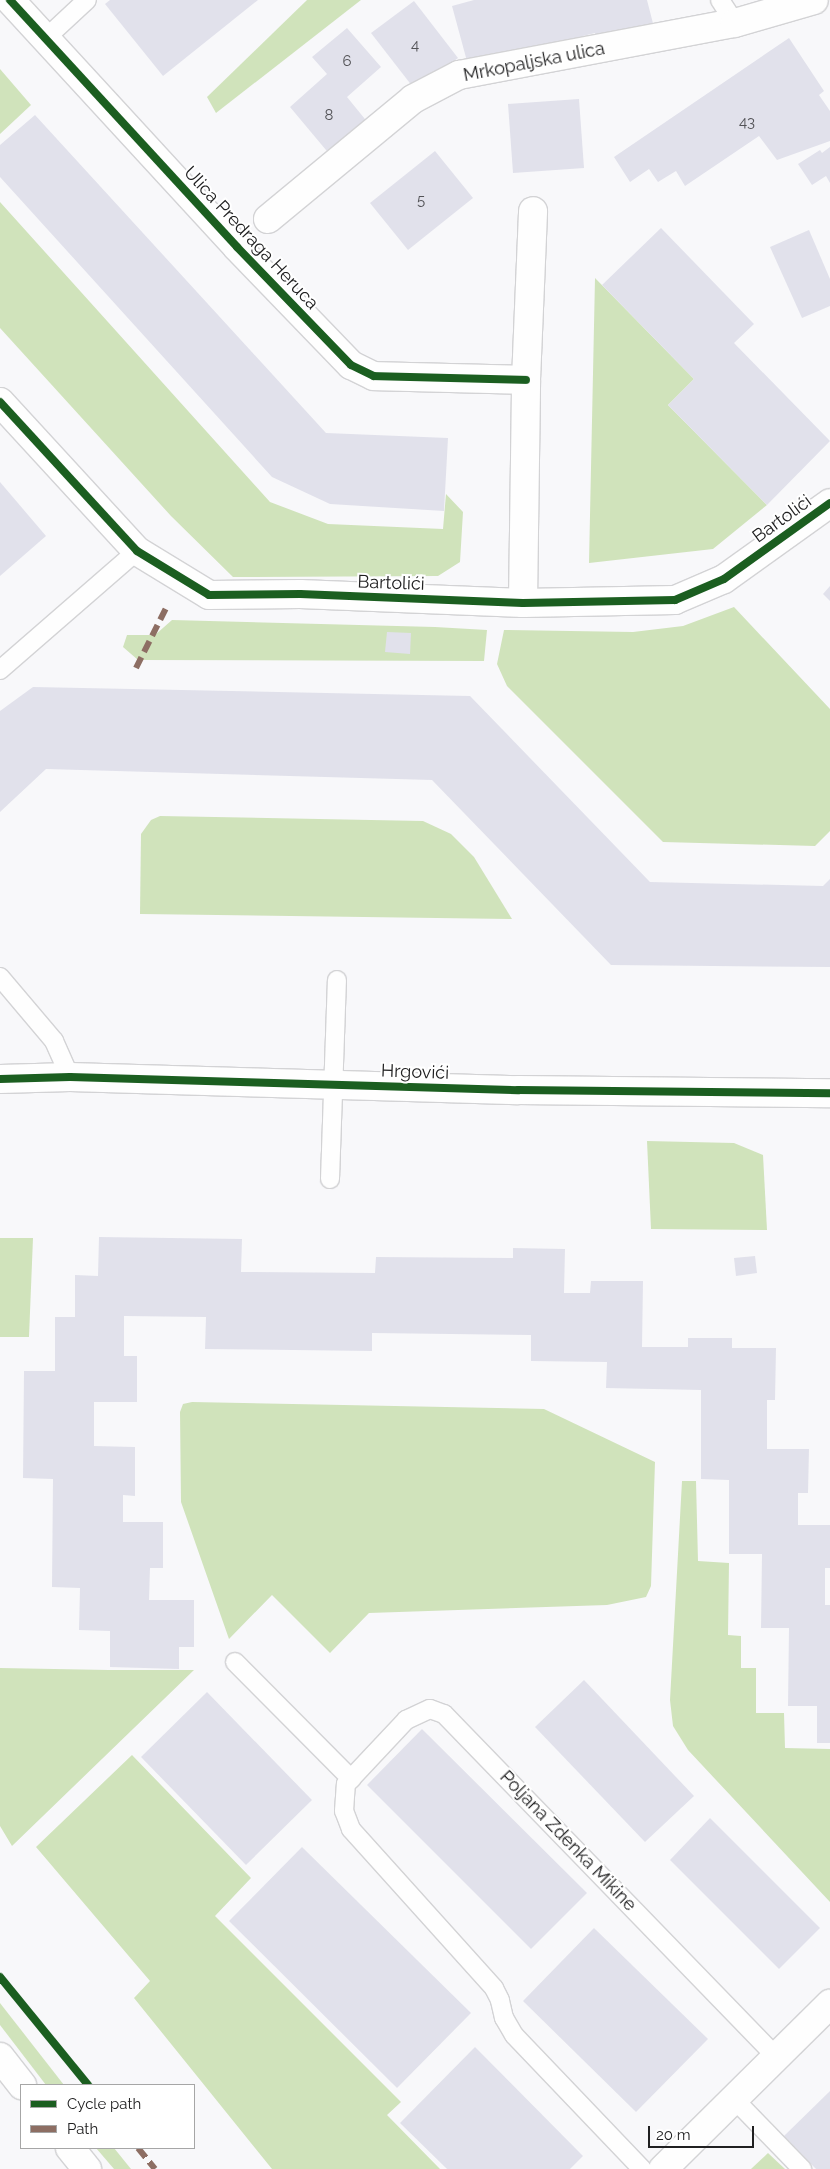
<!DOCTYPE html>
<html>
<head>
<meta charset="utf-8">
<style>
	body { margin:0 }
	#map { position:relative; width:830px; height:2169px; overflow:hidden; background:#f8f8fa; font-family:Raleway,sans-serif }
	div>[style] { position:absolute }
	[style*='--x'] { left:calc(var(--x)*1px); top:calc(var(--y)*1px); width:calc(var(--w)*1px); rotate:calc(var(--a)*1deg) }
	.green>* { inset:0; background:#d0e3bb }
	.building>* { inset:0; background:#e1e1eb }
	.roads { filter:drop-shadow(1px 0 #d3d3d5) drop-shadow(-1px 0 #d3d3d5) drop-shadow(0 1px #d3d3d5) drop-shadow(0 -1px #d3d3d5) }
	.service>* { height:18px; margin:-9px; padding:0 9px; transform-origin:9px; border-radius:9px; background:#fefefe }
	.minor>* { height:28px; margin:-14px; padding:0 14px; transform-origin:14px; border-radius:14px; background:#fefefe }
	.tertiary>* { height:28px; margin:-14px; padding:0 14px; transform-origin:14px; border-radius:14px; background:#fefefe }
	.quiet>* { height:6px; margin-top:-3px; transform-origin:0; background:repeating-linear-gradient(90deg,#8d6e63 0 12px,transparent 0 18px) }
	.cycleway>* { height:8px; margin:-4px; padding:0 4px; transform-origin:4px; border-radius:4px; background:#1b5e20 }
	span { translate:-50% -50%; white-space:nowrap; text-align:center; line-height:1.15; -webkit-text-stroke:4px #fff; paint-order:stroke }
	.number-label { font-size:15px; color:#525256 }
	.number-label span { -webkit-text-stroke-width:0 }
	.street-label { font-size:18px; color:#202021 }
	.legend { position:absolute; left:20px; top:2084px; width:175px; height:65px; box-sizing:border-box; background:#fff; border:1px solid #a6a6a6; margin:0; padding:6px 9px; list-style:none; font-size:15px; color:#202021 }
	.legend li { display:flex; align-items:center; gap:10px; height:25px }
	.legend b { width:25px; border:1px solid #a6a6a6 }
	.scale { position:absolute; left:648px; top:2126px; width:106px; height:22px; box-sizing:border-box; border:2px solid #202021; border-top:0; padding-left:6px; font-size:15px; line-height:18px; white-space:nowrap; color:#202021; -webkit-text-stroke:4px #fff; paint-order:stroke }
</style>
</head>
<body>
<div id="map">
	<div class="green">
		<i style="clip-path:polygon(307px 0,361px 0,216px 113px,207px 97px)"></i>
		<i style="clip-path:polygon(0 69px,31px 105px,0 134px)"></i>
		<i style="clip-path:polygon(0 202px,270px 502px,328px 524px,443px 529px,446px 494px,463px 512px,460px 562px,438px 576px,233px 577px,171px 516px,0 328px)"></i>
		<i style="clip-path:polygon(595px 278px,694px 379px,668px 405px,767px 505px,713px 549px,589px 563px)"></i>
		<i style="clip-path:polygon(734px 607px,830px 709px,830px 831px,815px 846px,663px 842px,507px 686px,497px 664px,504px 630px,633px 632px,683px 626px)"></i>
		<i style="clip-path:polygon(172px 620px,435px 627px,487px 630px,484px 661px,138px 660px,123px 647px,127px 635px,155px 635px)"></i>
		<i style="clip-path:polygon(160px 816px,423px 821px,451px 834px,474px 857px,512px 919px,140px 914px,141px 834px,151px 820px)"></i>
		<i style="clip-path:polygon(647px 1141px,734px 1143px,763px 1155px,767px 1230px,651px 1229px)"></i>
		<i style="clip-path:polygon(0 1238px,33px 1238px,29px 1337px,0 1337px)"></i>
		<i style="clip-path:polygon(192px 1402px,544px 1409px,655px 1462px,651px 1586px,646px 1597px,607px 1605px,369px 1613px,330px 1653px,272px 1595px,229px 1639px,181px 1502px,180px 1412px,183px 1404px)"></i>
		<i style="clip-path:polygon(682px 1481px,696px 1481px,698px 1561px,729px 1563px,728px 1635px,741px 1636px,741px 1668px,756px 1668px,756px 1713px,784px 1713px,785px 1748px,830px 1749px,830px 1902px,688px 1750px,673px 1726px,670px 1700px)"></i>
		<i style="clip-path:polygon(0 1668px,109px 1670px,194px 1670px,12px 1846px,0 1826px)"></i>
		<i style="clip-path:polygon(132px 1755px,251px 1878px,215px 1916px,401px 2102px,387px 2115px,440px 2169px,272px 2169px,134px 1998px,150px 1981px,36px 1847px)"></i>
		<i style="clip-path:polygon(0 2003px,64px 2085px,46px 2085px,0 2025px)"></i>
		<i style="clip-path:polygon(96px 2148px,114px 2148px,131px 2169px,114px 2169px)"></i>
		<i style="clip-path:polygon(768px 2153px,785px 2169px,751px 2169px)"></i>
	</div>
	<div class="building">
		<i style="clip-path:polygon(110px 0,258px 0,163px 76px,105px 4px)"></i>
		<i style="clip-path:polygon(474px 0,647px 0,655px 31px,598px 45px,595px 33px,468px 65px,452px 6px)"></i>
		<i style="clip-path:polygon(414px 1px,458px 58px,416px 91px,371px 33px)"></i>
		<i style="clip-path:polygon(347px 28px,381px 67px,347px 97px,369px 124px,331px 156px,290px 107px,327px 74px,312px 57px)"></i>
		<i style="clip-path:polygon(789px 38px,824px 91px,819px 95px,830px 111px,830px 141px,777px 160px,759px 136px,685px 186px,676px 171px,658px 182px,649px 169px,630px 182px,614px 157px)"></i>
		<i style="clip-path:polygon(579px 99px,584px 168px,513px 173px,508px 104px)"></i>
		<i style="clip-path:polygon(35px 115px,326px 433px,448px 438px,444px 511px,330px 504px,272px 477px,0 177px,0 145px)"></i>
		<i style="clip-path:polygon(830px 147px,830px 183px,826px 176px,812px 185px,798px 164px,820px 150px,822px 153px)"></i>
		<i style="clip-path:polygon(435px 151px,473px 198px,408px 250px,370px 203px)"></i>
		<i style="clip-path:polygon(661px 228px,754px 324px,734px 343px,830px 441px,767px 505px,668px 405px,694px 379px,602px 285px)"></i>
		<i style="clip-path:polygon(809px 230px,830px 279px,830px 306px,802px 318px,770px 247px)"></i>
		<i style="clip-path:polygon(0 482px,46px 536px,0 576px)"></i>
		<i style="clip-path:polygon(830px 586px,830px 601px,823px 594px)"></i>
		<i style="clip-path:polygon(387px 632px,411px 633px,410px 654px,385px 652px)"></i>
		<i style="clip-path:polygon(33px 687px,470px 696px,650px 882px,823px 886px,830px 879px,830px 967px,611px 965px,432px 780px,46px 769px,0 812px,0 711px)"></i>
		<i style="clip-path:polygon(99px 1237px,242px 1239px,241px 1272px,375px 1273px,376px 1257px,513px 1258px,513px 1248px,565px 1249px,564px 1293px,590px 1293px,591px 1281px,643px 1281px,642px 1347px,688px 1347px,688px 1338px,732px 1338px,732px 1348px,776px 1348px,775px 1400px,767px 1400px,767px 1449px,809px 1449px,808px 1493px,798px 1493px,798px 1525px,830px 1525px,830px 1568px,825px 1568px,825px 1605px,830px 1605px,830px 1743px,817px 1743px,817px 1706px,788px 1706px,789px 1628px,761px 1628px,762px 1554px,729px 1554px,729px 1480px,701px 1479px,701px 1390px,606px 1388px,607px 1362px,531px 1361px,531px 1335px,372px 1333px,372px 1351px,205px 1349px,206px 1317px,124px 1316px,124px 1356px,137px 1356px,137px 1402px,94px 1402px,94px 1446px,135px 1447px,135px 1496px,123px 1495px,123px 1522px,163px 1522px,163px 1568px,150px 1568px,149px 1600px,194px 1600px,194px 1647px,179px 1647px,179px 1669px,110px 1667px,110px 1631px,79px 1630px,80px 1588px,52px 1587px,53px 1479px,23px 1478px,24px 1371px,55px 1371px,55px 1317px,75px 1317px,75px 1275px,98px 1276px)"></i>
		<i style="clip-path:polygon(755px 1256px,757px 1273px,736px 1276px,734px 1258px)"></i>
		<i style="clip-path:polygon(584px 1680px,694px 1796px,645px 1842px,535px 1727px)"></i>
		<i style="clip-path:polygon(207px 1692px,312px 1800px,246px 1865px,141px 1757px)"></i>
		<i style="clip-path:polygon(422px 1729px,587px 1893px,531px 1949px,367px 1785px)"></i>
		<i style="clip-path:polygon(710px 1818px,820px 1928px,779px 1969px,670px 1860px)"></i>
		<i style="clip-path:polygon(302px 1847px,471px 2013px,397px 2088px,229px 1921px)"></i>
		<i style="clip-path:polygon(594px 1928px,708px 2039px,636px 2112px,523px 2001px)"></i>
		<i style="clip-path:polygon(475px 2047px,583px 2156px,570px 2169px,447px 2169px,400px 2123px)"></i>
		<i style="clip-path:polygon(830px 2091px,830px 2169px,816px 2169px,784px 2136px)"></i>
	</div>
	<div class="roads">
		<div class="service">
			<i style="--x:720;--y:0;--w:27;--a:57"></i>
			<i style="--x:45;--y:39;--w:57;--a:-42.9"></i>
			<i style="--x:0;--y:670;--w:181;--a:-41"></i>
			<i style="--x:0;--y:977;--w:84;--a:49.8"></i>
			<i style="--x:54;--y:1041;--w:39;--a:66"></i>
			<i style="--x:330;--y:1179;--w:199;--a:-88"></i>
			<i style="--x:235;--y:1662;--w:165;--a:45.2"></i>
			<i style="--x:734;--y:2099;--w:98;--a:45.8"></i>
			<i style="--x:642;--y:2169;--w:185;--a:-133.7"></i>
			<i style="--x:514;--y:2035;--w:20;--a:-120"></i>
			<i style="--x:504;--y:2018;--w:18;--a:-103"></i>
			<i style="--x:500;--y:2000;--w:13;--a:-117"></i>
			<i style="--x:494;--y:1988;--w:214;--a:-132"></i>
			<i style="--x:351;--y:1829;--w:19;--a:-111"></i>
			<i style="--x:344;--y:1811;--w:27;--a:-86"></i>
			<i style="--x:346;--y:1784;--w:88;--a:-46.8"></i>
			<i style="--x:406;--y:1720;--w:26;--a:-25"></i>
			<i style="--x:430;--y:1709;--w:15;--a:20"></i>
			<i style="--x:444;--y:1714;--w:477;--a:45.9"></i>
		</div>
		<div class="minor">
			<i style="--x:10;--y:0;--w:335;--a:47.4"></i>
			<i style="--x:237;--y:247;--w:164;--a:46"></i>
			<i style="--x:351;--y:365;--w:25;--a:26"></i>
			<i style="--x:374;--y:376;--w:152;--a:1.5"></i>
			<i style="--x:268;--y:219;--w:188;--a:-39.6"></i>
			<i style="--x:413;--y:99;--w:52;--a:-27.6"></i>
			<i style="--x:459;--y:75;--w:281;--a:-10.7"></i>
			<i style="--x:735;--y:23;--w:82;--a:-16.2"></i>
			<i style="--x:0;--y:402;--w:202;--a:47.4"></i>
			<i style="--x:137;--y:551;--w:84;--a:31.4"></i>
			<i style="--x:209;--y:595;--w:91;--a:-0.6"></i>
			<i style="--x:300;--y:594;--w:223;--a:2.3"></i>
			<i style="--x:523;--y:603;--w:152;--a:-1.1"></i>
			<i style="--x:675;--y:600;--w:53;--a:-23.2"></i>
			<i style="--x:724;--y:579;--w:130;--a:-35.6"></i>
			<i style="--x:523;--y:603;--w:223;--a:-89.2"></i>
			<i style="--x:526;--y:380;--w:169;--a:-87.6"></i>
			<i style="--x:663;--y:2169;--w:235;--a:-44.7"></i>
		</div>
		<div class="tertiary">
			<i style="--x:0;--y:1079;--w:70;--a:-1.6"></i>
			<i style="--x:70;--y:1077;--w:448;--a:1.7"></i>
			<i style="--x:518;--y:1090;--w:312;--a:0.6"></i>
			<i style="--x:0;--y:2057;--w:36;--a:52"></i>
			<i style="--x:70;--y:2148;--w:27;--a:51"></i>
		</div>
	</div>
	<div class="quiet">
		<i style="--x:136;--y:668;--w:69;--a:-63.4"></i>
		<i style="--x:138;--y:2148;--w:27;--a:51"></i>
	</div>
	<div class="cycleway">
		<i style="--x:10;--y:0;--w:335;--a:47.4"></i>
		<i style="--x:237;--y:247;--w:164;--a:46"></i>
		<i style="--x:351;--y:365;--w:25;--a:26"></i>
		<i style="--x:374;--y:376;--w:152;--a:1.5"></i>
		<i style="--x:0;--y:402;--w:202;--a:47.4"></i>
		<i style="--x:137;--y:551;--w:84;--a:31.4"></i>
		<i style="--x:209;--y:595;--w:91;--a:-0.6"></i>
		<i style="--x:300;--y:594;--w:223;--a:2.3"></i>
		<i style="--x:523;--y:603;--w:152;--a:-1.1"></i>
		<i style="--x:675;--y:600;--w:53;--a:-23.2"></i>
		<i style="--x:724;--y:579;--w:130;--a:-35.6"></i>
		<i style="--x:0;--y:1079;--w:70;--a:-1.6"></i>
		<i style="--x:70;--y:1077;--w:448;--a:1.7"></i>
		<i style="--x:518;--y:1090;--w:312;--a:0.6"></i>
		<i style="--x:0;--y:1977;--w:139;--a:50.8"></i>
	</div>
	<div class="number-label">
		<span style="left:415px;top:46px">4</span>
		<span style="left:347px;top:62px">6</span>
		<span style="left:329px;top:116px">8</span>
		<span style="left:747px;top:123px">43</span>
		<span style="left:421px;top:201px">5</span>
	</div>
	<div class="street-label">
		<span style="left:534px;top:62px;rotate:-11deg">Mrkopaljska ulica</span>
		<span style="left:251px;top:238px;rotate:47deg">Ulica Predraga Heruca</span>
		<span style="left:782px;top:519px;rotate:-36deg">Bartolići</span>
		<span style="left:391px;top:583px;rotate:2deg">Bartolići</span>
		<span style="left:415px;top:1072px;rotate:2deg">Hrgovići</span>
		<span style="left:568px;top:1841px;rotate:46deg">Poljana Zdenka Mikine</span>
	</div>
	<ul class="legend">
	<li><b style="height:6px;background:#1b5e20"></b>Cycle path</li>
	<li><b style="height:6px;background:#8d6e63"></b>Path</li>
	</ul>
	<div class="scale">20 m</div>
</div>
</body>
</html>
